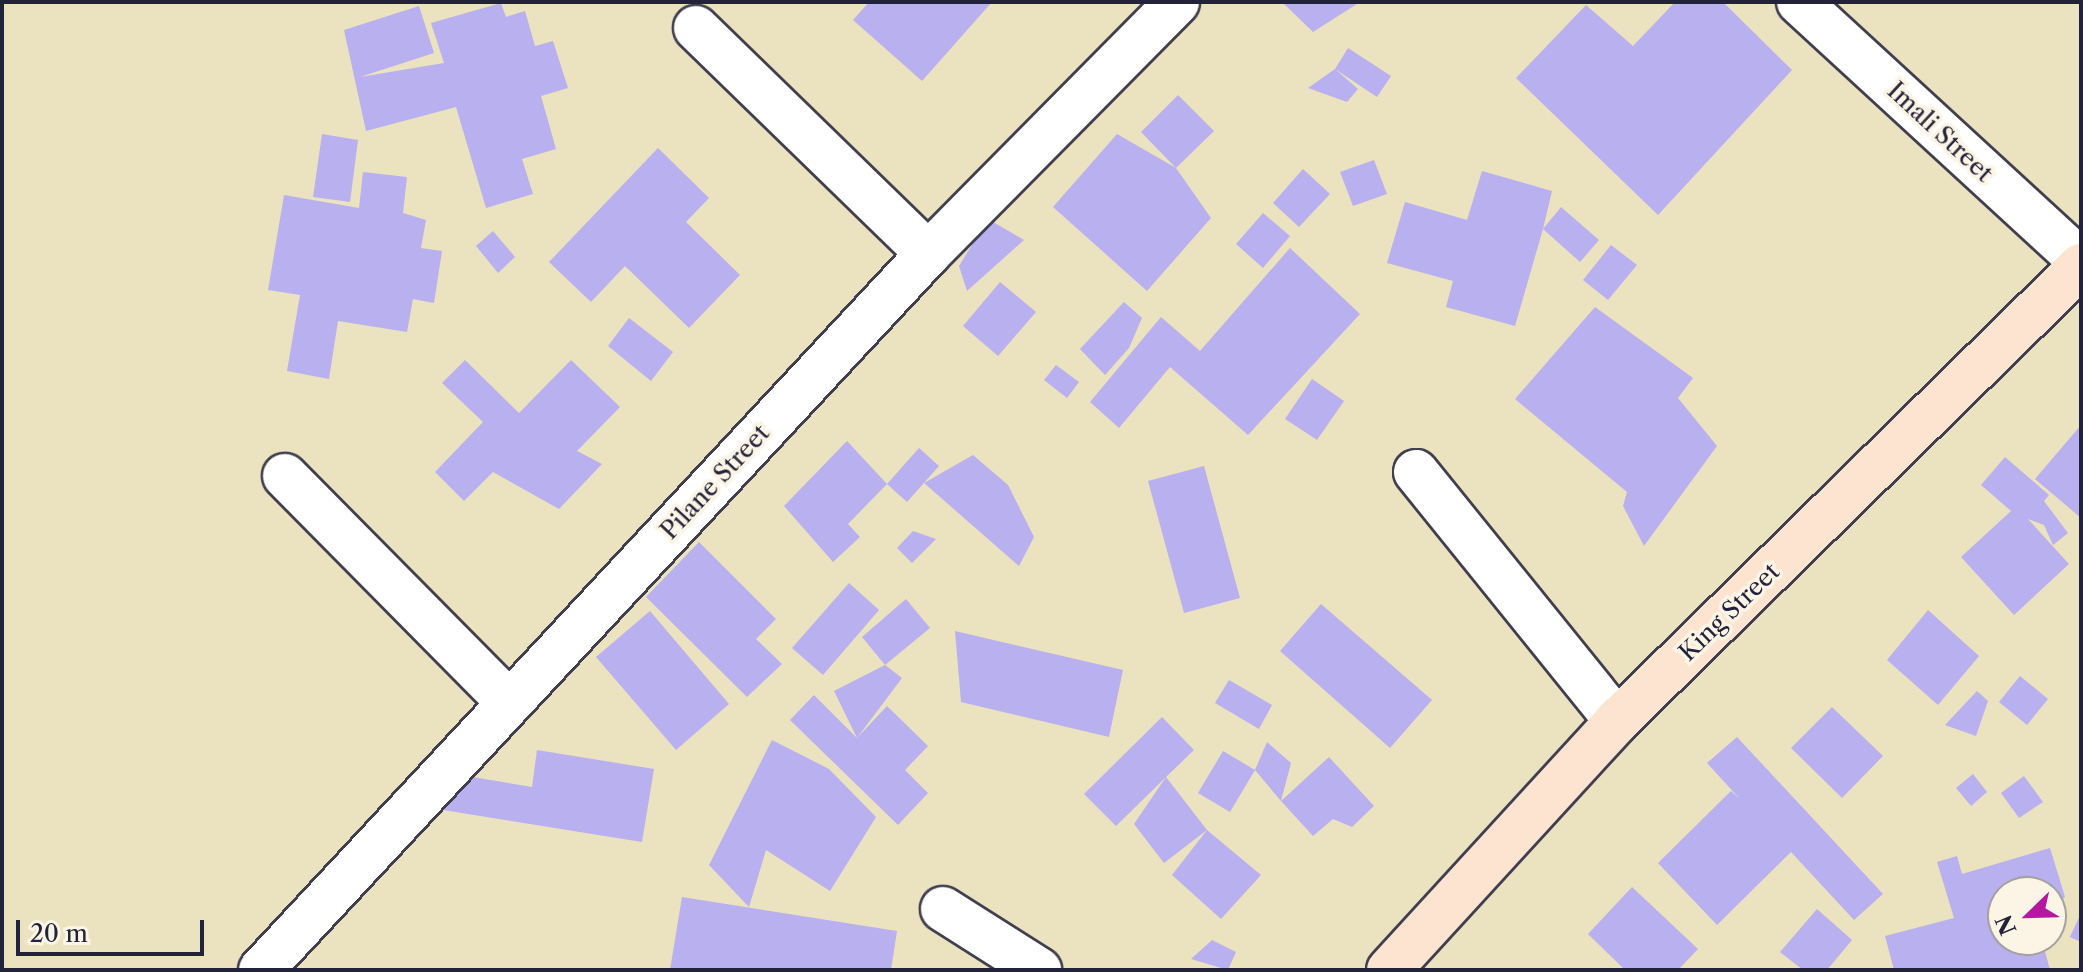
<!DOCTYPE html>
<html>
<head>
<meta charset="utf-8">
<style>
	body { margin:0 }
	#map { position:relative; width:2083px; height:972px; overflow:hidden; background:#ebe2bf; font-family:"Libre Caslon Text",serif }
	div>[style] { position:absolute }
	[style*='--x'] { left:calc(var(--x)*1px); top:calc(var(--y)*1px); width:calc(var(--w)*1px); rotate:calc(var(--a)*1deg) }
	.building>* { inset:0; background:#b9b0ef }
	.roads { filter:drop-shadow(2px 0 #403f4f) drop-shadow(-2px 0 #403f4f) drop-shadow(0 2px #403f4f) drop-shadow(0 -2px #403f4f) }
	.street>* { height:44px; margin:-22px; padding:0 22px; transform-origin:22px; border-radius:22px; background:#fff }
	.secondary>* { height:44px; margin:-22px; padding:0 22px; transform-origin:22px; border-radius:22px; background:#fde4d0 }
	span { translate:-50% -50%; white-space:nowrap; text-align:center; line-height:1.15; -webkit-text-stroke:7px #fcf5e5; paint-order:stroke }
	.street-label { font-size:24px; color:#22223b }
	.frame { position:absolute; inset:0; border:4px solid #22223b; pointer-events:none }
	.north { position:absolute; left:1987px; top:876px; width:80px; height:80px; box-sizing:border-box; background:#fcf5e5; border:2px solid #a5a1a1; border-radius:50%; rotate:247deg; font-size:22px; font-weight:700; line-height:32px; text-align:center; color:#22223b }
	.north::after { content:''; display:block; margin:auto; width:28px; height:36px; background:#b5179e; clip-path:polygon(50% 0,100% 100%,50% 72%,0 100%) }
	.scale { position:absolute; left:16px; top:920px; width:188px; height:36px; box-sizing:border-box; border:4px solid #22223b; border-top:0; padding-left:10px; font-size:24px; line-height:28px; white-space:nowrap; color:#22223b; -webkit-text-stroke:6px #fcf5e5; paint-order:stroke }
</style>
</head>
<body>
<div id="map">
	<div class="building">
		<i style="clip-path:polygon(869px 2px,992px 2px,922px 81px,853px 20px)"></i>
		<i style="clip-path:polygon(1282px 2px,1360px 2px,1313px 32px)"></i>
		<i style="clip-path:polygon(1675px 2px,1723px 2px,1792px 70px,1658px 215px,1516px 78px,1586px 5px,1633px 46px)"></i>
		<i style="clip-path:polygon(501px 3px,506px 17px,525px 11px,535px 46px,553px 41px,568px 88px,541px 96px,556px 149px,522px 159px,533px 194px,486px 208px,456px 107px,366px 131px,344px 30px,419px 6px,434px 53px,360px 77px,444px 63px,431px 23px)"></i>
		<i style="clip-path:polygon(1348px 48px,1391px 76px,1377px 97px,1335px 69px,1358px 89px,1347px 102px,1308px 88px,1335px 69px)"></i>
		<i style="clip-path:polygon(1178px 95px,1214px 131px,1176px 168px,1141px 132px)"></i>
		<i style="clip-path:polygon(322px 134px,358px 140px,350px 202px,313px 197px)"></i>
		<i style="clip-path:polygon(1117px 134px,1176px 168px,1211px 218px,1147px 291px,1053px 207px)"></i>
		<i style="clip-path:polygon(658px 148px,709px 198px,686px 222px,740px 275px,689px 328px,625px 266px,591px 302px,549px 262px)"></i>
		<i style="clip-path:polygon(1374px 160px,1387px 194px,1353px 206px,1340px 172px)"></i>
		<i style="clip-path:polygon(1303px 169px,1330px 194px,1299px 227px,1273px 203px)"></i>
		<i style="clip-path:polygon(1482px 171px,1552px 191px,1543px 229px,1561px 207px,1599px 240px,1580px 262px,1543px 229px,1515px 326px,1446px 307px,1453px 281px,1387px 263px,1405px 202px,1467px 220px)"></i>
		<i style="clip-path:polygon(363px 172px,407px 177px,403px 213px,426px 220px,421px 248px,442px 251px,434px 303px,413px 299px,407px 332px,338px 321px,329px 379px,287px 371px,300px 295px,268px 290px,284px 195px,359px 208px)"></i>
		<i style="clip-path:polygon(1263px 213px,1290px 236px,1263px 268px,1236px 244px)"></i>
		<i style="clip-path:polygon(988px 219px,1024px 240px,967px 291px,959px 266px)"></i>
		<i style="clip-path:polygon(493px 231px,515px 257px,498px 273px,476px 246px)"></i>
		<i style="clip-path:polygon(1611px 245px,1637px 265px,1608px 300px,1583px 280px)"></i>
		<i style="clip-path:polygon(1290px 248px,1360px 314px,1248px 435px,1170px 367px,1119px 428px,1090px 402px,1161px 317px,1200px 351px)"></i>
		<i style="clip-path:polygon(1000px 282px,1036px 312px,998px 356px,963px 326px)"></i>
		<i style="clip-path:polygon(1124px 302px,1142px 318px,1129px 348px,1105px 375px,1080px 349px)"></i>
		<i style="clip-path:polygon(1595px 307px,1693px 378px,1678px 398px,1717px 446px,1644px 546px,1623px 506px,1627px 492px,1515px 399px)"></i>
		<i style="clip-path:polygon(629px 318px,673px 352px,651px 381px,608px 346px)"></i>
		<i style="clip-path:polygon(465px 360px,519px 413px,571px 360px,620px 407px,577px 451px,602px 464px,559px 509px,493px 472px,464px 501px,435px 472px,483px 422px,442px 383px)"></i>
		<i style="clip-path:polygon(1056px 365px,1079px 382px,1067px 398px,1044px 380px)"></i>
		<i style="clip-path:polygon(1312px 379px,1344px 401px,1317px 440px,1285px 419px)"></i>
		<i style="clip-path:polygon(2081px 425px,2081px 518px,2035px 479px)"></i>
		<i style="clip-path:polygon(847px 441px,887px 484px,848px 524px,860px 537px,833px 562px,784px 506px)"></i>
		<i style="clip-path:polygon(919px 448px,939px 466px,907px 502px,887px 484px)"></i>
		<i style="clip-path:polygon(973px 455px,1008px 485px,1034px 537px,1019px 566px,924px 483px)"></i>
		<i style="clip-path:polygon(2005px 457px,2049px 495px,2044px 501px,2068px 533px,2053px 545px,2044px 525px,2028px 519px,2069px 564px,2014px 615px,1961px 557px,2011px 511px,1981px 485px)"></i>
		<i style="clip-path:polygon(1204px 466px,1240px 598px,1184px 613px,1148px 481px)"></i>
		<i style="clip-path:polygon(913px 531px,936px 539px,912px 563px,897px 548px)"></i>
		<i style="clip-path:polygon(699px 542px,776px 619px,756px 639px,782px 664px,747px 697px,646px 597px)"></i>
		<i style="clip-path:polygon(849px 583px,879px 610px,823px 675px,792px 648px)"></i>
		<i style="clip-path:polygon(906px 599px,930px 628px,885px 665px,862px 637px)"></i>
		<i style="clip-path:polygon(1321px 604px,1432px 700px,1390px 748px,1280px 651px)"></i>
		<i style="clip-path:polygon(1928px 610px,1979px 656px,1938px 705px,1887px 660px)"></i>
		<i style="clip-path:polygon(650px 611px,729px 704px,676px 750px,596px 657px)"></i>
		<i style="clip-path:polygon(955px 631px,1123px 670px,1109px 737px,961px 702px)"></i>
		<i style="clip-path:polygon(885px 665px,902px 678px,857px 738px,834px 691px)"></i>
		<i style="clip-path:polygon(2020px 676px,2048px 699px,2027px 725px,1999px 702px)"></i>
		<i style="clip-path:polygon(1229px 680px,1272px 705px,1259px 729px,1215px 703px)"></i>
		<i style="clip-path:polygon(1977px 691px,1988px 701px,1976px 736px,1945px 725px)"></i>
		<i style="clip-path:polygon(814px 695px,857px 738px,887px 706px,928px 746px,905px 770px,928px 793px,898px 825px,790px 720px)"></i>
		<i style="clip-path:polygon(1832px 707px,1883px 756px,1842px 798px,1791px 748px)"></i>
		<i style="clip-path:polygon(1162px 717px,1194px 750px,1166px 777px,1207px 830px,1261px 875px,1221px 919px,1172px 875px,1207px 830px,1164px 863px,1134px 824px,1166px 777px,1116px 826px,1084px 794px)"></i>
		<i style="clip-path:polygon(1737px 737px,1883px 894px,1854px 920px,1791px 852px,1717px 925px,1658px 863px,1731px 791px,1740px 799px,1707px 763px)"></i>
		<i style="clip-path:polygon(772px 740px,829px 769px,876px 817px,830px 891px,766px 850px,749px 907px,709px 865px)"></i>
		<i style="clip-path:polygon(1267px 742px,1291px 763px,1281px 801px,1329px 757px,1374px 806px,1352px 827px,1333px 819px,1313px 836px,1281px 801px,1255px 770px)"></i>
		<i style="clip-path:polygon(537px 750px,654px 769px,642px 842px,443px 810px,449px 773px,532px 787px)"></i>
		<i style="clip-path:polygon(1223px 751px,1255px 770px,1230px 812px,1198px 793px)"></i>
		<i style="clip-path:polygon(1973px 774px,1987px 792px,1971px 806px,1956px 788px)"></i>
		<i style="clip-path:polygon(2024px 776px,2043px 802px,2019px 818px,2001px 793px)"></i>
		<i style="clip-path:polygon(2050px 848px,2065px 897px,2051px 909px,2051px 892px,2003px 892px,2003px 940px,2042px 940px,2050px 970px,1894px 970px,1885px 936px,1954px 918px,1937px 862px,1957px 856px,1962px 874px)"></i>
		<i style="clip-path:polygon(1632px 887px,1698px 949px,1678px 970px,1625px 970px,1588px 934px)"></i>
		<i style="clip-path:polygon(682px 897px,897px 931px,891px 970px,670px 970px)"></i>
		<i style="clip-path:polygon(1817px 909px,1852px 940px,1827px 970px,1803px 970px,1780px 952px)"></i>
		<i style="clip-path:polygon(2081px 913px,2081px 942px,2070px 937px)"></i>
		<i style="clip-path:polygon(1212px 940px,1236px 952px,1228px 970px,1191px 959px)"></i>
	</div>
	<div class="roads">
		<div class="street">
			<i style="--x:1799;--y:2;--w:383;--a:42.6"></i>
			<i style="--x:696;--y:28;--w:324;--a:44.2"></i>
			<i style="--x:1416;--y:472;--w:320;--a:51.1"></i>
			<i style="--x:285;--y:476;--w:318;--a:45.3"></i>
			<i style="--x:943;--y:909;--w:114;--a:32.4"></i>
			<i style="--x:261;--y:970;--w:979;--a:-47.03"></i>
			<i style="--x:928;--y:254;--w:354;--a:-45.3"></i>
		</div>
		<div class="secondary">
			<i style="--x:1389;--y:970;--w:338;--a:-47.5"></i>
			<i style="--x:1617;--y:721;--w:650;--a:-44.44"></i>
		</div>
	</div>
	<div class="street-label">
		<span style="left:1940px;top:132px;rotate:43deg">Imali Street</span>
		<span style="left:715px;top:482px;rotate:-47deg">Pilane Street</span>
		<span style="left:1729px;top:612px;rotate:-44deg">King Street</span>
	</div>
	<div class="frame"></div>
	<div class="north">N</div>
	<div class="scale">20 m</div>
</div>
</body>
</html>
